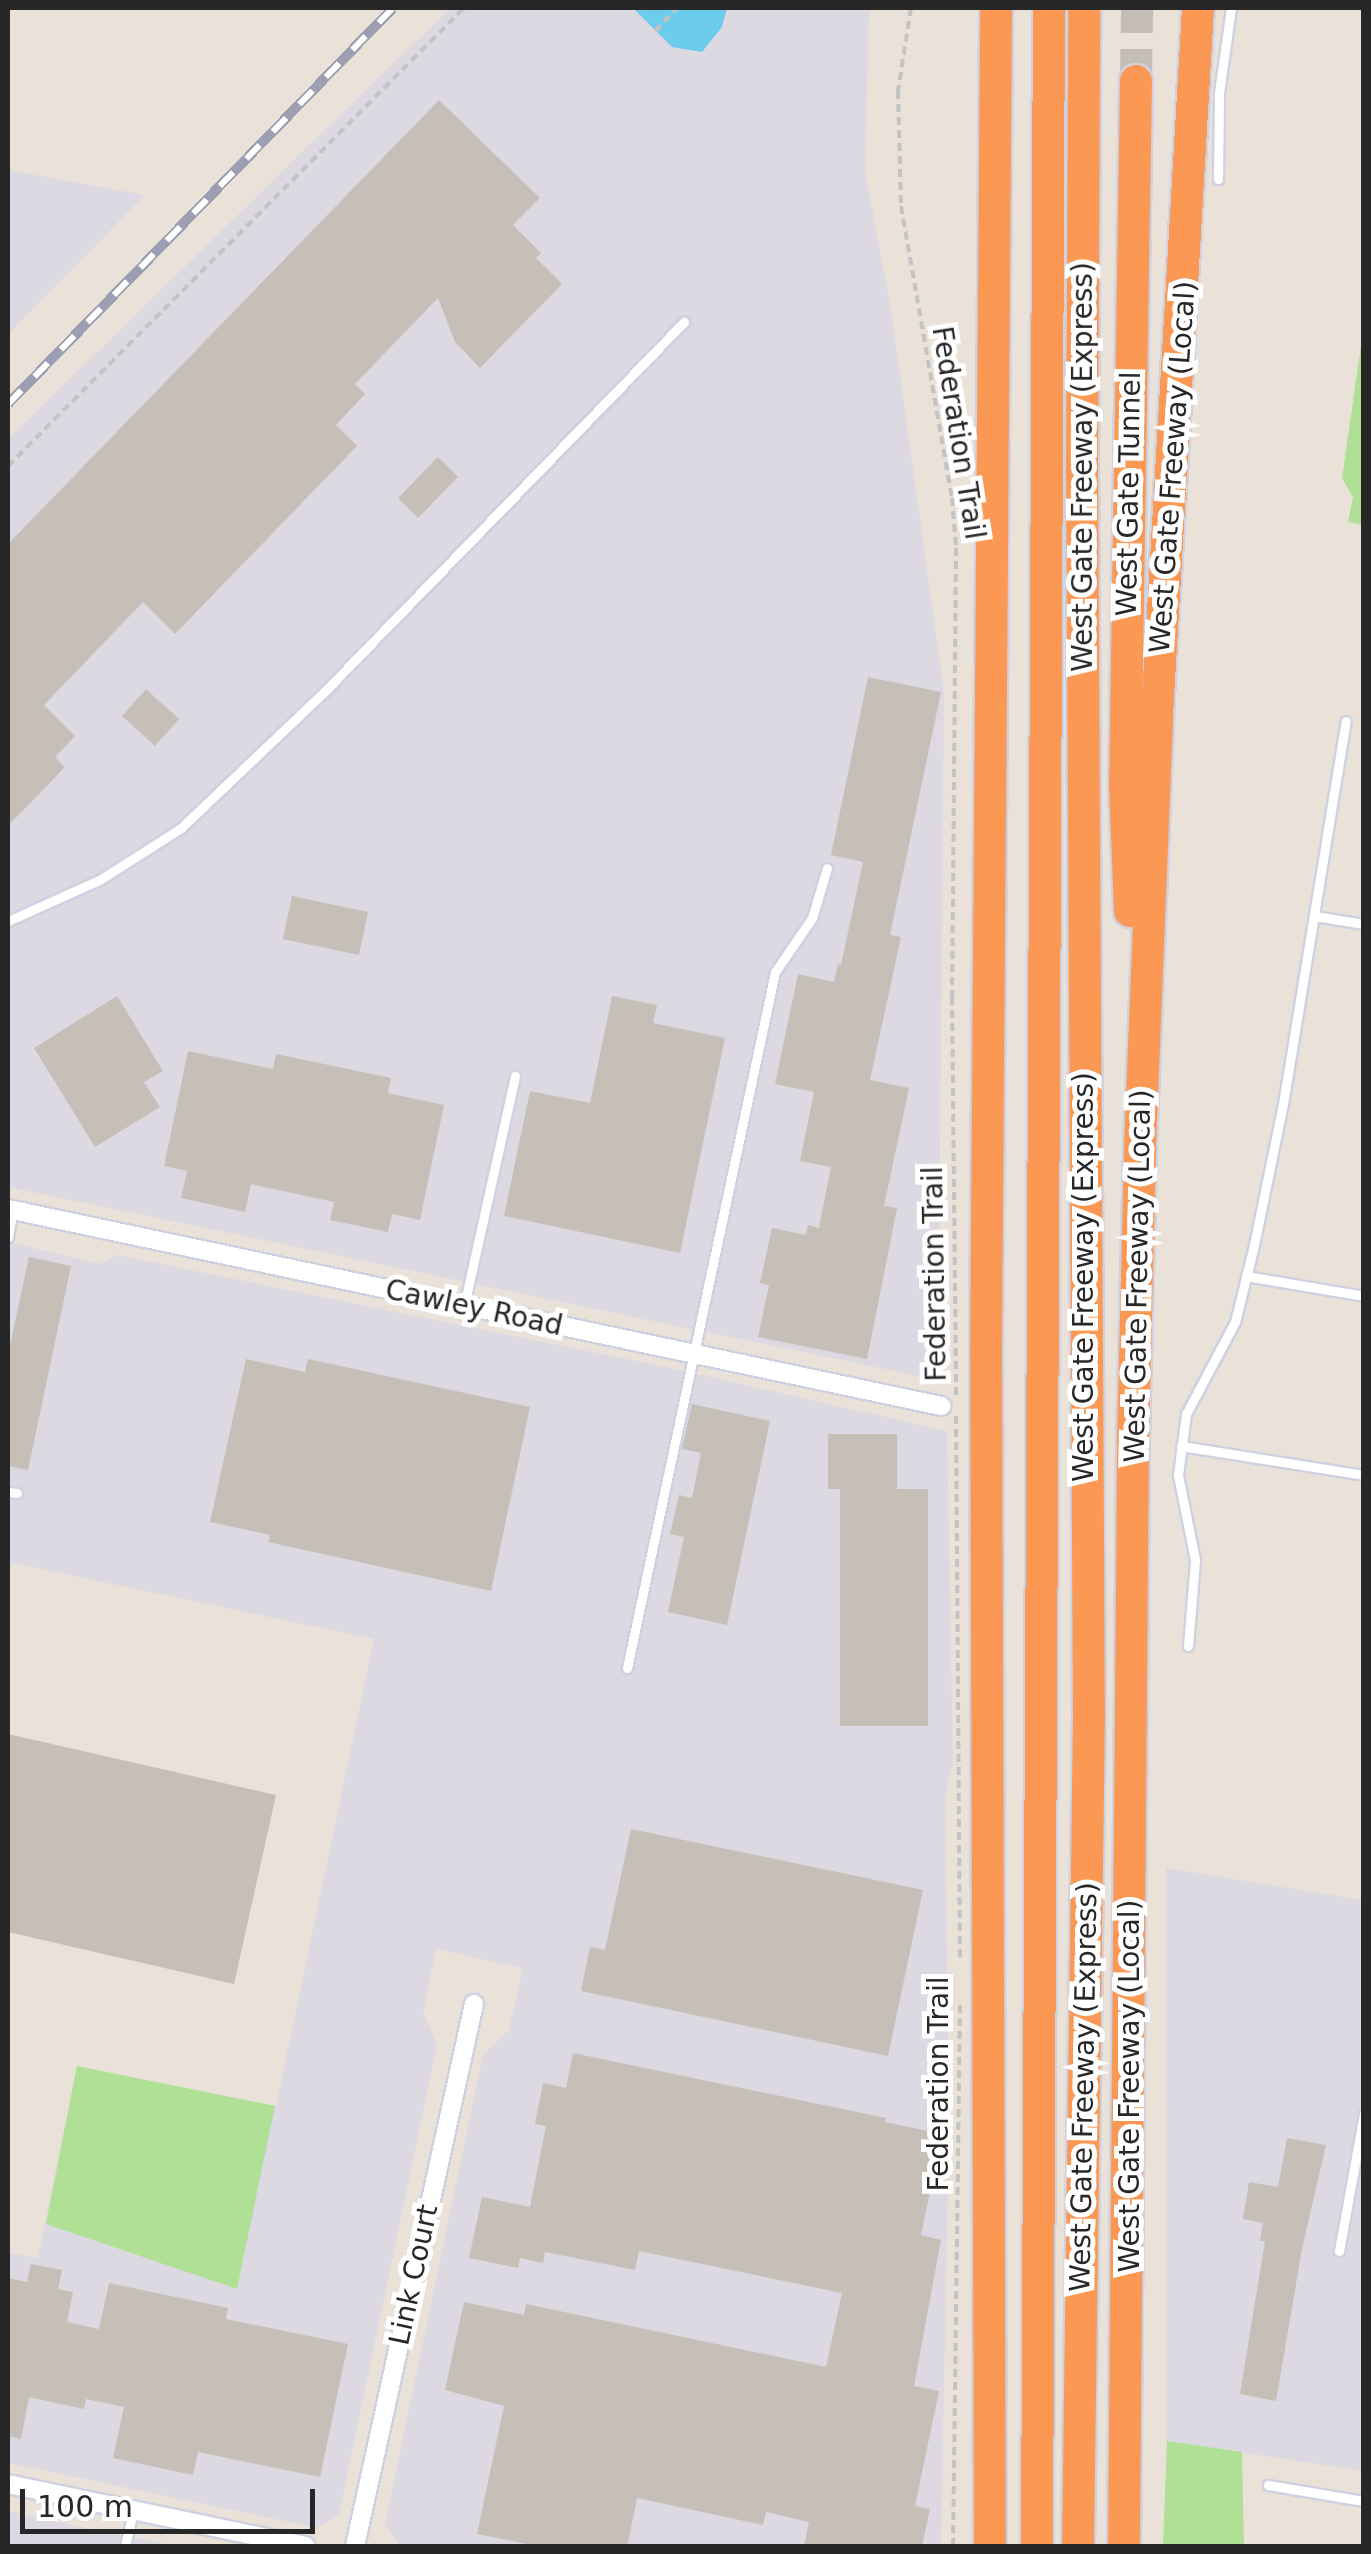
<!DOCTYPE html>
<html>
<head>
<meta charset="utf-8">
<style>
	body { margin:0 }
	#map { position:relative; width:1371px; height:2554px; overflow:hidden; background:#eae2d9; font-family:"DejaVu Sans",sans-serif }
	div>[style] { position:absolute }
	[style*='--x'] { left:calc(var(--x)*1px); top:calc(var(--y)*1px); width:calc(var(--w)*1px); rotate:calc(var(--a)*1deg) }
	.industrial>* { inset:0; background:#dcd9e2 }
	.green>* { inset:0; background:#b0e095 }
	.water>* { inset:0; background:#6ccceb }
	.building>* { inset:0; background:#c5bfb8 }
	.highway-tunnel>* { height:32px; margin-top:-16px; transform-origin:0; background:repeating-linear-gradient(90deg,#c3bdb5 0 32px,transparent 0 48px) }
	.path>* { height:4px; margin-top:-2px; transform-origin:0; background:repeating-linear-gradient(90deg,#c3c3c3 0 8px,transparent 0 13px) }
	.roads { filter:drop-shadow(2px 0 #ced2e0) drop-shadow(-2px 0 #ced2e0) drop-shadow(0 2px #ced2e0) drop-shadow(0 -2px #ced2e0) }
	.lane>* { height:9px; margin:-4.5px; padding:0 4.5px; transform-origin:4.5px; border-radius:4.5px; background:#fff }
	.street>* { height:18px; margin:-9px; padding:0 9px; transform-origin:9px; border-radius:9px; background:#fff }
	.highway>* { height:32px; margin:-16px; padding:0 16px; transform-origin:16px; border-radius:16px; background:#fb9853 }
	.rail>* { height:10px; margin-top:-5px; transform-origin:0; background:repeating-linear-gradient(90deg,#fff 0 19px,#9c9fb1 0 38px); box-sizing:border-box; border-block:2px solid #9c9fb1 }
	span { translate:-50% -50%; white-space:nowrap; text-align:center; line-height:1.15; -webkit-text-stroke:10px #fff; paint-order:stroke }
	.street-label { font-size:28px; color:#272727 }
	.frame { position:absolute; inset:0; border:10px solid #272727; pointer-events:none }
	.scale { position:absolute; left:20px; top:2489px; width:295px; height:45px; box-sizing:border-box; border:5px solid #272727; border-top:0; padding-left:12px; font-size:30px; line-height:35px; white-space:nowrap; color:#272727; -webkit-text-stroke:8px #fff; paint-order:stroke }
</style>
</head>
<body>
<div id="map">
	<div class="industrial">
		<i style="clip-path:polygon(450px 8px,869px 8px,865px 171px,891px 310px,944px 692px,938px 1380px,8px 1187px,8px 439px)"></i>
		<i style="clip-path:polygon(8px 170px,145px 195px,8px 335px)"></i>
		<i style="clip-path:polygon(8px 1242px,99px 1264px,117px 1255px,676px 1369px,947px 1431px,953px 1760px,945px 1797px,949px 2122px,941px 2546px,399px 2545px,385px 2524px,483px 2054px,509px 2030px,523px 1968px,436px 1949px,423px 2012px,437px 2045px,339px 2514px,318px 2528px,8px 2463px,8px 2253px,38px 2258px,77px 2066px,276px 2106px,374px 1639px,8px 1562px)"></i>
		<i style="clip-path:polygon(1166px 1868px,1363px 1900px,1363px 2471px,1167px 2441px)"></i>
		<i style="clip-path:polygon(8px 2511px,96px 2530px,176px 2546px,8px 2546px)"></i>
	</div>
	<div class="green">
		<i style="clip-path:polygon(1363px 331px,1363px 525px,1348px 522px,1353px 497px,1342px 478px)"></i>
		<i style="clip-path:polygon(77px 2066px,275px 2106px,237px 2289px,46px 2224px)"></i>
		<i style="clip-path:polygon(1167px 2441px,1242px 2452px,1244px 2546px,1163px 2546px)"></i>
	</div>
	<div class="water">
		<i style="clip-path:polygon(633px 8px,727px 8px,722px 27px,702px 52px,672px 47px)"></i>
	</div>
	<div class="building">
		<i style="clip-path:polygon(439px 100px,540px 198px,513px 225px,541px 253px,536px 258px,562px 284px,480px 368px,455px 342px,438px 298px,355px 384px,365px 394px,336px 425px,357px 446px,175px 634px,143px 602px,44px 705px,75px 736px,55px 757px,65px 767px,8px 826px,8px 544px)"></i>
		<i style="clip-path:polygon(438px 457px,458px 477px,418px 518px,398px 498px)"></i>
		<i style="clip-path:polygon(868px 677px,941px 692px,890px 935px,901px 937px,870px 1080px,909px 1088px,884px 1206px,897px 1208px,867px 1359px,758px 1337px,769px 1285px,760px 1283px,772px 1228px,806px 1235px,808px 1225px,819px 1228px,831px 1167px,800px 1161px,814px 1092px,775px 1084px,798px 974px,834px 982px,838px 964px,841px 965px,863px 862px,831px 855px)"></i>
		<i style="clip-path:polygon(146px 689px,179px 719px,155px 746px,122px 716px)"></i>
		<i style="clip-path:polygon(292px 896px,368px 912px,359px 955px,283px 939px)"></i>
		<i style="clip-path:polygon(117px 996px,163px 1071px,144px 1082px,160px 1107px,95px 1147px,34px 1048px)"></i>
		<i style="clip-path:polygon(612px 996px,657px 1005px,653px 1023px,725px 1038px,680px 1253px,504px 1216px,530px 1091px,590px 1103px)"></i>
		<i style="clip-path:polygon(188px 1051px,273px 1069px,276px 1054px,391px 1078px,388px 1093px,444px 1105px,420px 1220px,392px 1214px,388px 1232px,330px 1220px,334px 1202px,251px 1184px,245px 1212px,181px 1198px,187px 1171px,164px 1166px)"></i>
		<i style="clip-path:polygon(29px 1257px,71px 1266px,28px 1470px,8px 1466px,8px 1355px)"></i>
		<i style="clip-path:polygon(246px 1359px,305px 1372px,308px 1359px,530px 1407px,491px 1591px,268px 1542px,270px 1535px,210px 1522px)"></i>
		<i style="clip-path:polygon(692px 1404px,770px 1421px,727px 1625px,668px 1612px,684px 1537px,670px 1534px,679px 1495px,692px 1498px,701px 1453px,682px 1449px)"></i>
		<i style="clip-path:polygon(828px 1434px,897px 1434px,897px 1489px,928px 1489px,928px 1726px,840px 1726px,840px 1489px,828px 1489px)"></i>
		<i style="clip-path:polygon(8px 1734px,276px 1795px,234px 1984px,8px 1932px)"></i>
		<i style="clip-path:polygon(631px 1829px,923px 1890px,888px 2056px,581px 1991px,590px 1947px,605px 1950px)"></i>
		<i style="clip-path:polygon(573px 2053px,886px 2118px,885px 2122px,942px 2134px,921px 2235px,941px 2240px,914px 2386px,939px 2391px,915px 2506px,930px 2509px,922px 2546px,804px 2546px,809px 2522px,766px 2512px,763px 2525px,637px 2498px,628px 2543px,619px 2546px,537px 2546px,477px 2534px,504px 2406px,445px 2390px,464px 2302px,524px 2315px,526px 2304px,826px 2367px,842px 2293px,639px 2251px,635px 2270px,545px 2252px,543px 2263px,520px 2258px,518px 2268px,469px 2258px,482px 2197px,530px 2207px,546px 2126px,535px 2124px,543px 2083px,566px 2088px)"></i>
		<i style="clip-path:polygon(1287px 2138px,1326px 2145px,1302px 2249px,1276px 2401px,1240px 2394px,1265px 2241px,1260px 2241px,1263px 2223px,1243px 2219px,1249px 2182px,1278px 2187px)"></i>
		<i style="clip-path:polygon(31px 2264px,62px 2270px,58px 2289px,73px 2292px,67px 2322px,99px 2329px,109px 2283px,228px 2308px,226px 2319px,348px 2344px,320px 2477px,198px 2452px,193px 2475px,113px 2458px,124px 2407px,86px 2399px,84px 2409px,29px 2397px,21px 2439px,8px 2436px,8px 2278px,27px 2282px)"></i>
	</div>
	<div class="highway-tunnel">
		<i style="--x:1136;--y:81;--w:73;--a:-89.2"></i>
	</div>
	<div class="path">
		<i style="--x:911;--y:8;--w:84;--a:98.9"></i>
		<i style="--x:898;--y:91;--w:115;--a:88.5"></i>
		<i style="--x:901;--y:206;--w:296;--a:80.1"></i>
		<i style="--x:952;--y:498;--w:50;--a:85.4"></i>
		<i style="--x:956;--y:548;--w:449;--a:90.5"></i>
		<i style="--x:952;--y:997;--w:400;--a:89.4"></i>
		<i style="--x:655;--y:31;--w:32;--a:-46"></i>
		<i style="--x:8;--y:466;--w:646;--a:-45.13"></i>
		<i style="--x:956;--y:1416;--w:541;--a:89.58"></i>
		<i style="--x:953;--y:2546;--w:545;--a:-89.26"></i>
	</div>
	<div class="roads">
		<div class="lane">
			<i style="--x:1218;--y:179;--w:86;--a:-89.3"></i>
			<i style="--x:1219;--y:93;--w:86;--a:-82"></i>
			<i style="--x:1314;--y:916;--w:51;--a:9.1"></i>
			<i style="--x:8;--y:921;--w:102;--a:-24.3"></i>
			<i style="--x:101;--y:879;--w:95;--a:-32.5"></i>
			<i style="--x:181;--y:828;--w:199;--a:-43.6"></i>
			<i style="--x:325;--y:691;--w:515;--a:-45.79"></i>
			<i style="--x:8;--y:1237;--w:27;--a:-80"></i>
			<i style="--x:1246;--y:1276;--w:120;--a:9.6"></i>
			<i style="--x:464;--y:1306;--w:236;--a:-77.5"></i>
			<i style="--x:1181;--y:1446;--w:185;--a:9"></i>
			<i style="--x:8;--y:1492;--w:9;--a:6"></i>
			<i style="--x:1188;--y:1646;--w:86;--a:-85.3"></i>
			<i style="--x:1195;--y:1560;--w:87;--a:-101.3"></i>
			<i style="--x:1178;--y:1475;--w:62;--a:-82.5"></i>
			<i style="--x:1186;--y:1414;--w:104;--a:-62"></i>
			<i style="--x:1235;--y:1322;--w:79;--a:-76.1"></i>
			<i style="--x:1254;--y:1245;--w:144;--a:-78.4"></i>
			<i style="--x:1283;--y:1104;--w:388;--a:-80.7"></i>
			<i style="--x:627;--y:1668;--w:712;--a:-78"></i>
			<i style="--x:775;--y:972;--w:65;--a:-55.6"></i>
			<i style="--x:812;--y:918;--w:52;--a:-73.3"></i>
			<i style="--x:1339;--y:2251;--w:140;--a:-79.7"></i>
			<i style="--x:1268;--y:2485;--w:97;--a:9.5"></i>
			<i style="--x:125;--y:2546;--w:37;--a:-77"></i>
		</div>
		<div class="street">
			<i style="--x:8;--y:1209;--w:954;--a:11.92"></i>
			<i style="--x:8;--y:2484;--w:304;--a:11.8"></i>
			<i style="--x:355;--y:2546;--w:555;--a:-77.62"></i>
		</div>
		<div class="highway">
			<i style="--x:1130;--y:911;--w:123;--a:-92.3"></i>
			<i style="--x:1125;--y:788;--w:707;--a:-89.11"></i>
			<i style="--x:990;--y:2546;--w:1194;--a:-90.19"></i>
			<i style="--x:986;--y:1352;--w:1344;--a:-89.57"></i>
			<i style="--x:1037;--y:2546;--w:2538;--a:-89.73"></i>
			<i style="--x:1078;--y:2546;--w:830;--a:-89.24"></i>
			<i style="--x:1089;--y:1716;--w:1254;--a:-90.32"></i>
			<i style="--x:1082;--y:462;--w:454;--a:-89.7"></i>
			<i style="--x:1124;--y:2546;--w:1107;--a:-89.53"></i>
			<i style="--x:1133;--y:1439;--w:293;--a:-88.6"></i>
			<i style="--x:1140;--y:1146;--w:431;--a:-87.7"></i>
			<i style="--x:1157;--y:715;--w:708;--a:-86.68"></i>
		</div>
	</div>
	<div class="rail">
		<i style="--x:8;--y:404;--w:552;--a:-45.81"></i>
	</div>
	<div class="street-label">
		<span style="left:958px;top:433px;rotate:81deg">Federation Trail</span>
		<span style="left:1083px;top:467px;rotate:-90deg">West Gate Freeway (Express)</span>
		<span style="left:1173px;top:467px;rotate:-86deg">West Gate Freeway (Local)</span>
		<span style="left:1129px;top:494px;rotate:-89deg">West Gate Tunnel</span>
		<span style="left:935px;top:1274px;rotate:-91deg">Federation Trail</span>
		<span style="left:1138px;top:1276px;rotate:-89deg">West Gate Freeway (Local)</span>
		<span style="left:1084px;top:1277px;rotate:-90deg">West Gate Freeway (Express)</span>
		<span style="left:474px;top:1308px;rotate:12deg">Cawley Road</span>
		<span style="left:939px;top:2084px;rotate:-90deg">Federation Trail</span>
		<span style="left:1130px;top:2086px;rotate:-90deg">West Gate Freeway (Local)</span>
		<span style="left:1084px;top:2087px;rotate:-89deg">West Gate Freeway (Express)</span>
		<span style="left:414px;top:2275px;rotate:-78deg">Link Court</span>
	</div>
	<div class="frame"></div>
	<div class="scale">100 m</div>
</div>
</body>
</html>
